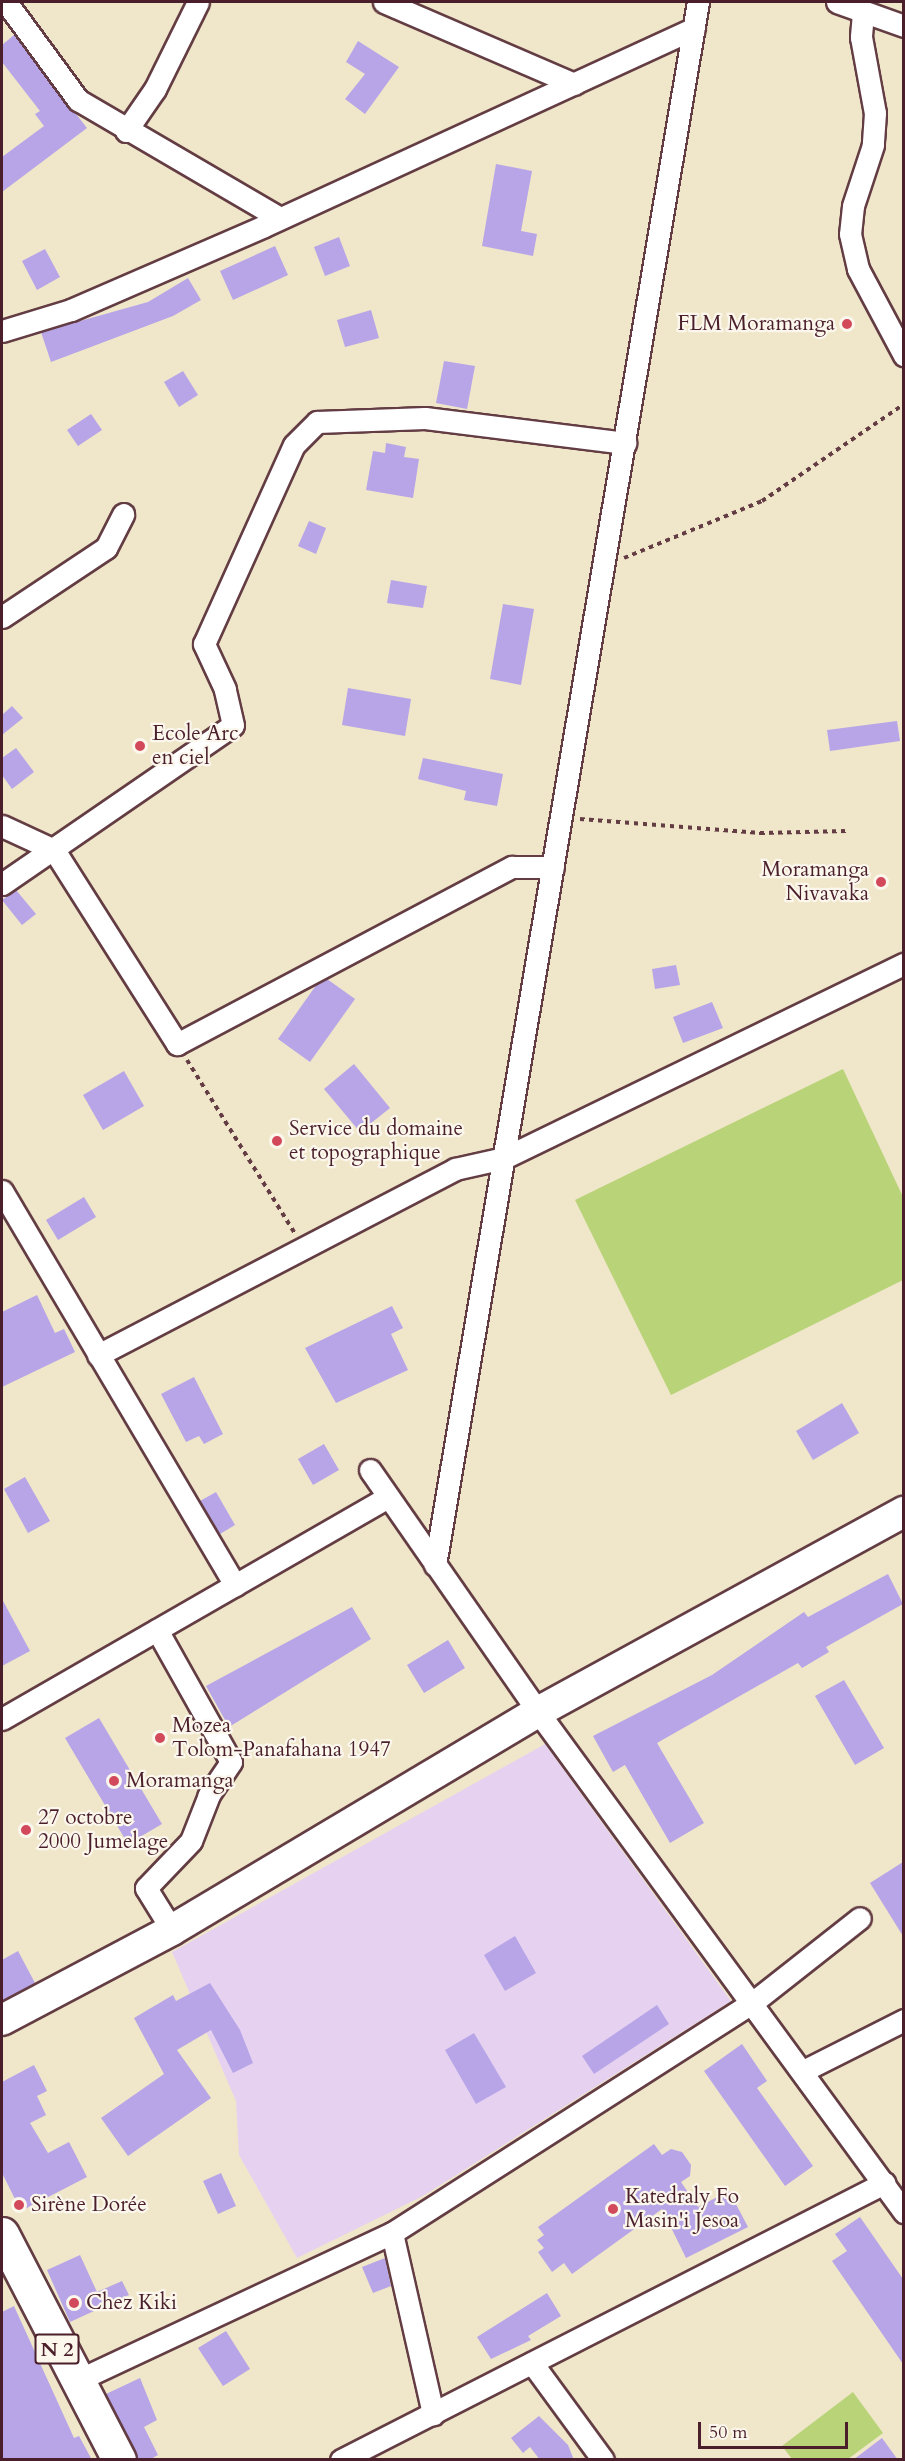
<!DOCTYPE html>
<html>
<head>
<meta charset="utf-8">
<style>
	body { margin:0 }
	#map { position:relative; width:905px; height:2461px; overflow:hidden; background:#f0e6ca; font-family:Cardo,serif }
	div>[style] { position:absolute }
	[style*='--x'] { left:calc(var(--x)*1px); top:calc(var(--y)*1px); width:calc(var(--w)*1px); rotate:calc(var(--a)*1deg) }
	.built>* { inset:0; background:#e6d2f0 }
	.green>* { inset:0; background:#b9d378 }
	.building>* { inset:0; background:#b7a5e7 }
	.path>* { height:4px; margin-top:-2px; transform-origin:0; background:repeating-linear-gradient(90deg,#633d43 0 4.5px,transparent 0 9px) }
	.roads { filter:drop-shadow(2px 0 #633d43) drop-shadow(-2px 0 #633d43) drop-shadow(0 2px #633d43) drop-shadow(0 -2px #633d43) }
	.street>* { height:21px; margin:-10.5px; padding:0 10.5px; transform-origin:10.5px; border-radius:10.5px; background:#fff }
	.secondary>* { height:30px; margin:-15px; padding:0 15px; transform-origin:15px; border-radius:15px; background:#fff }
	.primary>* { height:33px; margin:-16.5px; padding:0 16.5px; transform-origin:16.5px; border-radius:16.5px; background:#fff }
	.dots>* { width:16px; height:16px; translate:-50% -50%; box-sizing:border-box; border:3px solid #fbf7ec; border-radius:50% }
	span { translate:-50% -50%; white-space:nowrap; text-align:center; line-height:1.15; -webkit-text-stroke:4.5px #fbf7ec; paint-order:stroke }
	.shield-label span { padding:2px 4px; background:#fbf7ec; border:2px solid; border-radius:4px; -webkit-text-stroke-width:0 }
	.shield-label { font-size:20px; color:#4a1f2b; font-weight:700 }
	.poi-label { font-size:21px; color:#4a1f2b }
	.right { translate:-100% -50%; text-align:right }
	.left { translate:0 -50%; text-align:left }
	.frame { position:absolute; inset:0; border:3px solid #4a1f2b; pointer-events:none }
	.scale { position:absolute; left:698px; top:2422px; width:150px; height:27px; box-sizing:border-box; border:3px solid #4a1f2b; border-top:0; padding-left:8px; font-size:18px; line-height:21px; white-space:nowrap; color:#4a1f2b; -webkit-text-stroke:4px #fbf7ec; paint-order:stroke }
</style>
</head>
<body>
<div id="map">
	<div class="built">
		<i style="clip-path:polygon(545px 1744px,731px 2001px,423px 2196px,297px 2258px,239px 2155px,236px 2101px,172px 1952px)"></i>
	</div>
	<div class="green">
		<i style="clip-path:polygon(843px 1069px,903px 1197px,903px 1280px,671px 1395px,575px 1200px)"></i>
		<i style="clip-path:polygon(853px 2392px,883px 2433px,848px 2459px,792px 2459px,782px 2446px)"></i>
	</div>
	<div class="building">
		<i style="clip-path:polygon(14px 35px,87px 128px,2px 192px,2px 157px,44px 126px,35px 114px,40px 111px,2px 62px,2px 45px)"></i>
		<i style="clip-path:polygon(358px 41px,399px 67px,365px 114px,345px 99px,365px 74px,346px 62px)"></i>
		<i style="clip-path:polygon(496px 164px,532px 171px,521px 231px,537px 234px,533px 256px,482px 246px)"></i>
		<i style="clip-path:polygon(339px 237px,350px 266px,325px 276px,314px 247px)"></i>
		<i style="clip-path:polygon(275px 246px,288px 275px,233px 300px,220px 271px)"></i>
		<i style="clip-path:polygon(45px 249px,60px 277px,37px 290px,22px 261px)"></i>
		<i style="clip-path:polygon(188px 278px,201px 300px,173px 316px,51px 362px,41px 332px,148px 302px)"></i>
		<i style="clip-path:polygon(371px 310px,379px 338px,345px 347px,337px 320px)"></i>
		<i style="clip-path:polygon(444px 361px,475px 366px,467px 409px,436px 403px)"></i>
		<i style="clip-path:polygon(183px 371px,198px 395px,179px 407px,164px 382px)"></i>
		<i style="clip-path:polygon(91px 414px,102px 430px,78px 446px,67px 430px)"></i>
		<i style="clip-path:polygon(386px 443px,406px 447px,404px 457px,419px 459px,413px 498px,366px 490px,373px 451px,385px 453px)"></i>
		<i style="clip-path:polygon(309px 521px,326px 528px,316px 554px,298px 546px)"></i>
		<i style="clip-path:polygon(391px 580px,427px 586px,423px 608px,387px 603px)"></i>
		<i style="clip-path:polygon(503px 604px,534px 609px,521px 685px,490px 679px)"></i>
		<i style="clip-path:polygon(348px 688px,411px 699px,405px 736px,342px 725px)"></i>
		<i style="clip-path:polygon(12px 706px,23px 718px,2px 735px,2px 715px)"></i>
		<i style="clip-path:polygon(897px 721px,900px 741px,830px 751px,827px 730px)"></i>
		<i style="clip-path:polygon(16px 748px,34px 772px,12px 789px,2px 775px,2px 758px)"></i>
		<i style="clip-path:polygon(423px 758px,503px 774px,497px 806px,464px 800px,466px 791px,418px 779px)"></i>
		<i style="clip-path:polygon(16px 890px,36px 914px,22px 925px,2px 900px)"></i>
		<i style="clip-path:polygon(676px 965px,680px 985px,655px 989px,652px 969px)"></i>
		<i style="clip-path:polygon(327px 979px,355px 999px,310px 1062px,278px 1039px,317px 984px)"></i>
		<i style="clip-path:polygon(712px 1002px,723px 1028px,683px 1043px,673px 1017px)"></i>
		<i style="clip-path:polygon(354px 1064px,390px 1108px,360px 1132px,324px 1089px)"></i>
		<i style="clip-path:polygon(124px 1071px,144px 1106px,103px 1130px,83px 1095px)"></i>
		<i style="clip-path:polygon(84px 1197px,96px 1217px,58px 1240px,46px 1220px)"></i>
		<i style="clip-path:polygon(37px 1295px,55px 1333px,64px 1329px,75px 1352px,2px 1387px,2px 1312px)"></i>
		<i style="clip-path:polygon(392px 1306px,403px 1328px,391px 1334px,408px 1370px,336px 1403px,305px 1348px)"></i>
		<i style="clip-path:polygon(194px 1377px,223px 1434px,204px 1444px,199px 1436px,186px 1442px,161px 1394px)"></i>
		<i style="clip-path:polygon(842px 1403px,859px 1433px,813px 1460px,796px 1431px)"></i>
		<i style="clip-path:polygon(324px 1444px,339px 1470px,313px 1485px,298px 1459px)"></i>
		<i style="clip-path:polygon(25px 1477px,50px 1521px,28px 1533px,4px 1489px)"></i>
		<i style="clip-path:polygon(216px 1492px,235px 1525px,220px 1534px,200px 1501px)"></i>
		<i style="clip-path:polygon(888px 1574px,903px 1604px,826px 1647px,829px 1652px,802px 1668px,798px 1663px,657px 1743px,704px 1823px,670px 1843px,625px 1765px,613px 1772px,593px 1736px,712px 1675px,804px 1612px,808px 1617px)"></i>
		<i style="clip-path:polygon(2px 1599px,30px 1651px,2px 1666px)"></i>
		<i style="clip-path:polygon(352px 1607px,371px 1639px,229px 1727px,206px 1686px)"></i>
		<i style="clip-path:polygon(448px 1640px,465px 1668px,424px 1693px,407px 1665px)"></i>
		<i style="clip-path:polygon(844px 1680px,884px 1748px,855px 1765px,815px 1696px)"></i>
		<i style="clip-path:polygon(99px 1718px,162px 1824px,128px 1844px,65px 1738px)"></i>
		<i style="clip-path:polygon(903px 1862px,903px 1936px,870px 1883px)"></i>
		<i style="clip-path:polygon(515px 1936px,536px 1973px,505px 1991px,484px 1955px)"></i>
		<i style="clip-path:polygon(18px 1951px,35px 1983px,2px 2001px,2px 1960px)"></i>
		<i style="clip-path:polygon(210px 1983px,240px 2030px,253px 2063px,233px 2073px,211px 2030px,177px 2050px,211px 2098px,128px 2156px,101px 2118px,164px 2074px,134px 2018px,173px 1995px,176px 2001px)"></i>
		<i style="clip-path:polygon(657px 2005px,669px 2024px,594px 2074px,582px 2056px)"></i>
		<i style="clip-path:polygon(474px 2033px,506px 2087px,476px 2104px,445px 2050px)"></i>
		<i style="clip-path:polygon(742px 2044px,767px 2081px,757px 2088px,813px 2166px,785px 2186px,704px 2071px)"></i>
		<i style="clip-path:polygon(34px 2065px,47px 2091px,37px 2096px,46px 2115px,30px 2123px,48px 2153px,69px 2142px,87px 2177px,21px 2211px,2px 2173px,2px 2082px)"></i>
		<i style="clip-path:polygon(654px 2144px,662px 2155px,671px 2149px,682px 2152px,691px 2165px,690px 2176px,681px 2182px,698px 2207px,729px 2191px,748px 2227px,686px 2258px,662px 2209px,572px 2274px,564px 2263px,552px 2272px,538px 2252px,544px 2248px,537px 2240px,544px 2235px,538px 2227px)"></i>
		<i style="clip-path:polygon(221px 2173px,236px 2206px,218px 2214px,203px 2181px)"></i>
		<i style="clip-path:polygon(860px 2217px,903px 2279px,903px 2364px,832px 2261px,847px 2251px,835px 2234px)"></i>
		<i style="clip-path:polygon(80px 2255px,97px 2292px,122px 2281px,129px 2295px,70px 2322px,47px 2270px)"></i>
		<i style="clip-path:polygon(385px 2258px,391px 2286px,373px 2293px,362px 2267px)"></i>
		<i style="clip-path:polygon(547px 2293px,561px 2316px,528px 2336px,531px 2340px,491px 2359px,477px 2337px)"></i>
		<i style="clip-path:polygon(14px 2306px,74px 2438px,79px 2436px,92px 2460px,2px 2460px,2px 2312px)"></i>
		<i style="clip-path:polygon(226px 2331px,250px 2369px,223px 2386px,198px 2348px)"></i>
		<i style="clip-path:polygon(140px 2378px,157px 2420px,144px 2427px,158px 2455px,149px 2460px,138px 2460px,106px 2394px)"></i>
		<i style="clip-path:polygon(539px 2416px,568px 2445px,574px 2460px,540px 2460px,530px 2447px,523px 2453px,511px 2438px)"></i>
		<i style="clip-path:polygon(882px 2438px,898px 2460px,853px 2460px)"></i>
	</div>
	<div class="path">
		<i style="--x:624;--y:558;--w:149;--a:-22.4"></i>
		<i style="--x:762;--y:501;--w:172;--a:-34.3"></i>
		<i style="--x:580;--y:819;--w:181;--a:4.4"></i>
		<i style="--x:760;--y:833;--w:86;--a:-1.3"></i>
		<i style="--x:187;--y:1060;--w:203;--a:58.1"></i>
	</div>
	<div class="roads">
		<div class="street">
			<i style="--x:6;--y:2;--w:122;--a:53.7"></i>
			<i style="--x:78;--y:100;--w:234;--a:30.3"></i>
			<i style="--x:384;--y:2;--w:207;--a:23.3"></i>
			<i style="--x:837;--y:2;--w:71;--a:19.7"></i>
			<i style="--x:863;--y:13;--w:24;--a:95"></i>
			<i style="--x:861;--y:37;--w:77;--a:79.6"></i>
			<i style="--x:875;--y:113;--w:32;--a:94"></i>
			<i style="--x:873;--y:145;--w:64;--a:108.2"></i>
			<i style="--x:853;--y:206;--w:28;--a:96"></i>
			<i style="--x:850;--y:234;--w:36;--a:77"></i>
			<i style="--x:858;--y:269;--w:98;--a:61.9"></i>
			<i style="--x:126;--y:131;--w:51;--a:-55.4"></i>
			<i style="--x:155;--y:89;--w:97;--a:-63.7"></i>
			<i style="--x:2;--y:331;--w:72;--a:-16.9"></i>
			<i style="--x:71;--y:310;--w:210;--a:-23.5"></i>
			<i style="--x:264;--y:226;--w:473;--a:-24.7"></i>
			<i style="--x:2;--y:617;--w:125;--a:-33.6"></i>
			<i style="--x:106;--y:548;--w:38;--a:-63"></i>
			<i style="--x:2;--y:826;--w:57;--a:24.8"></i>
			<i style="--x:54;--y:850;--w:230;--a:57.6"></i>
			<i style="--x:177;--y:1044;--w:379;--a:-27.9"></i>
			<i style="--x:512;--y:867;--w:41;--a:0"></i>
			<i style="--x:2;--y:884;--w:280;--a:-34.5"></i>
			<i style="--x:233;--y:725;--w:37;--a:-103"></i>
			<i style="--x:225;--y:689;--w:50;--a:-115"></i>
			<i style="--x:204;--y:644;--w:218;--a:-65.7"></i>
			<i style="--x:294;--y:445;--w:33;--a:-45"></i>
			<i style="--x:317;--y:422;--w:108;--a:-2.1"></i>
			<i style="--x:425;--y:418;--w:202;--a:7.1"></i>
			<i style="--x:2;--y:1191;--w:458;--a:59.4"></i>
			<i style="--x:98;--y:1355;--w:403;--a:-27.5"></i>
			<i style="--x:455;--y:1169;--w:50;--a:-12.7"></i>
			<i style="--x:504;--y:1158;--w:445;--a:-25.9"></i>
			<i style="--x:370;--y:1470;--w:295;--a:55.2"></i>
			<i style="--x:538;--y:1712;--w:620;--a:53.8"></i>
			<i style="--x:435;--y:1565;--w:1585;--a:-80.45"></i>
			<i style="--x:157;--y:1630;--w:151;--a:60.7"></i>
			<i style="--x:231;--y:1762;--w:40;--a:124"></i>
			<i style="--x:209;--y:1795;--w:49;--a:111.4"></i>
			<i style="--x:191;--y:1841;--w:65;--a:133.8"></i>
			<i style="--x:146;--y:1888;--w:49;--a:58.2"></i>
			<i style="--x:2;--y:1719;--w:445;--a:-29.9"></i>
			<i style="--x:803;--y:2071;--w:113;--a:-26.8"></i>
			<i style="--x:392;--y:2233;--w:186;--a:77.2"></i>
			<i style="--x:532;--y:2363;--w:120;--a:53.8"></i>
			<i style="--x:74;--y:2382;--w:351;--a:-25.1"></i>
			<i style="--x:392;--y:2233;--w:427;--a:-32.6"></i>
			<i style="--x:752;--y:2003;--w:137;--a:-38.2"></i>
			<i style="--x:341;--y:2460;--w:610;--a:-27.03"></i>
		</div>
		<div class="secondary">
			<i style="--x:2;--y:2020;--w:192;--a:-27.9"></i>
			<i style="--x:172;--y:1930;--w:426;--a:-30.8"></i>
			<i style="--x:538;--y:1712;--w:417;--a:-28.7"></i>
		</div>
		<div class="primary">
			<i style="--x:2;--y:2234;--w:254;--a:62.6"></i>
		</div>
	</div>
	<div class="dots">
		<i style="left:847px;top:324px;background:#d1495b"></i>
		<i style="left:140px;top:746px;background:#d1495b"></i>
		<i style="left:881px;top:882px;background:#d1495b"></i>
		<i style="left:277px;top:1141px;background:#d1495b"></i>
		<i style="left:160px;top:1738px;background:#d1495b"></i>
		<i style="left:114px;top:1781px;background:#d1495b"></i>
		<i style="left:26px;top:1830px;background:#d1495b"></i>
		<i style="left:19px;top:2205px;background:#d1495b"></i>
		<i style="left:613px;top:2209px;background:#d1495b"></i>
		<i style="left:74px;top:2303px;background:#d1495b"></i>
	</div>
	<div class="shield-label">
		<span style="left:57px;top:2349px">N 2</span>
	</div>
	<div class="poi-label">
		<span class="right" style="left:835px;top:324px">FLM Moramanga</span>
		<span class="left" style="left:152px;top:746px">Ecole Arc<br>en ciel</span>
		<span class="right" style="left:869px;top:882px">Moramanga<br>Nivavaka</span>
		<span class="left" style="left:289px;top:1141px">Service du domaine<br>et topographique</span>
		<span class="left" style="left:172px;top:1738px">Mozea<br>Tolom-Panafahana 1947</span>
		<span class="left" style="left:126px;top:1781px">Moramanga</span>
		<span class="left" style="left:38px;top:1830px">27 octobre<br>2000 Jumelage</span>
		<span class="left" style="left:625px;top:2209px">Katedraly Fo<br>Masin'i Jesoa</span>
		<span class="left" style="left:31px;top:2205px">Sirène Dorée</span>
		<span class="left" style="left:86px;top:2303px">Chez Kiki</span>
	</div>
	<div class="frame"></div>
	<div class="scale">50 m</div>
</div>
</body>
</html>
